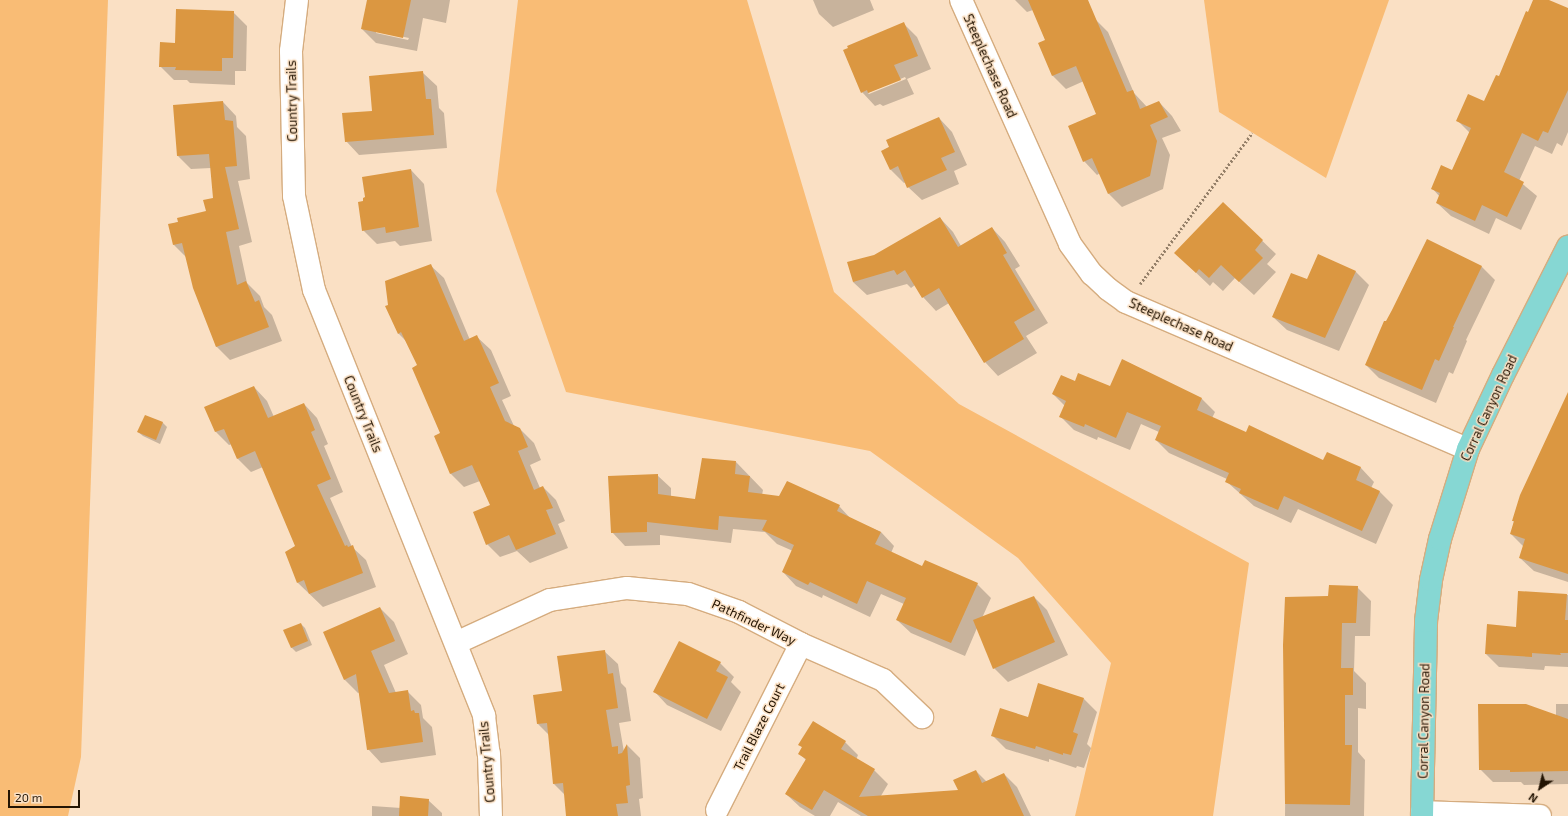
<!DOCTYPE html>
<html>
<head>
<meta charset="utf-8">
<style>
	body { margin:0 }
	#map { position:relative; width:1568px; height:816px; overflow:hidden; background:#fae0c4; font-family:"Exo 2",sans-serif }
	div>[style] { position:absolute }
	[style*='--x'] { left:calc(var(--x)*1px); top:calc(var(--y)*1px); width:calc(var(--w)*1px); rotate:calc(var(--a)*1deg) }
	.green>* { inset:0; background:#f9bc75 }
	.shadow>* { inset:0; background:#0003 }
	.building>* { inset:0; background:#db9741 }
	.path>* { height:2.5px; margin-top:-1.25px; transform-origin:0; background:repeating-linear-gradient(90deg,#947f68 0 2px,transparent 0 4px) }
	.roads { filter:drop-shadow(1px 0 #d5ac7f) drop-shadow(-1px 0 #d5ac7f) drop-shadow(0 1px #d5ac7f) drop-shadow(0 -1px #d5ac7f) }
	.minor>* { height:22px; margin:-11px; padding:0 11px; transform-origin:11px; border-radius:11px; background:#fff }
	.major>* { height:22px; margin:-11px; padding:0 11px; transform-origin:11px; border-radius:11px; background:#86d7d3 }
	span { translate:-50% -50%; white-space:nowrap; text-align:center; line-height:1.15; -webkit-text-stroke:3px #fae0c4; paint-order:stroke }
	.street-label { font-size:13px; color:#231403 }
	.north { position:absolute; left:1520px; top:768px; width:40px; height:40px; -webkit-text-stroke:3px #fae0c4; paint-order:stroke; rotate:215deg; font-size:11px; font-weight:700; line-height:16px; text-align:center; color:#231403 }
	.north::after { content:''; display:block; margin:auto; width:14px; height:18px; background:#231403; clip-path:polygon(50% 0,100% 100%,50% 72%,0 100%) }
	.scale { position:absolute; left:8px; top:790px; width:72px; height:18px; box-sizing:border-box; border:2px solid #231403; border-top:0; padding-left:5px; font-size:12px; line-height:14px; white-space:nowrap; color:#231403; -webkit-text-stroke:3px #fae0c4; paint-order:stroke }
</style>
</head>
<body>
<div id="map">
	<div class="green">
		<i style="clip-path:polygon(0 0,108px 0,81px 757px,68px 816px,0 816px)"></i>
		<i style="clip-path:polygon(518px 0,747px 0,834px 292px,959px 404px,1249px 563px,1213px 816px,1075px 816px,1111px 663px,1018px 558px,870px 451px,566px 392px,496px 191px)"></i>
		<i style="clip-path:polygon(1204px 0,1389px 0,1326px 178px,1219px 112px)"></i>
	</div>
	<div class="shadow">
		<i style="clip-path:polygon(evenodd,368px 0,450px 0,446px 23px,423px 18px,417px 51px,376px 43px,362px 29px,368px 0,376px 31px,409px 38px,408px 40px,376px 33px,376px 31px)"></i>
		<i style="clip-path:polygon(813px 0,870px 0,874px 10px,833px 27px,819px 14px)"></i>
		<i style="clip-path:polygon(1015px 0,1082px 0,1095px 19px,1108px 32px,1134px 93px,1147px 107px,1159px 102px,1172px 116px,1181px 131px,1162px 138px,1170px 155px,1163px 189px,1122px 207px,1109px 194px,1100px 173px,1097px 175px,1084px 161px,1098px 115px,1084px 81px,1066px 89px,1053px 76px,1046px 41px,1033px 10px,1027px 12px)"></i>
		<i style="clip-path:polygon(1534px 0,1543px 0,1568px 9px,1568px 132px,1562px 146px,1557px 143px,1552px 154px,1535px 146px,1519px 181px,1537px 196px,1521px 230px,1496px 218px,1489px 234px,1451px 216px,1437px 203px,1440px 197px,1432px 188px,1452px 171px,1470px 133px,1457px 120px,1485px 103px,1499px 78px)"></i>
		<i style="clip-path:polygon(233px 12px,247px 26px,246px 71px,235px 71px,235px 85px,190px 83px,187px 80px,174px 80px,160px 66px,176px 44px)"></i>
		<i style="clip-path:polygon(evenodd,904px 24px,917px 37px,931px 69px,907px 79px,914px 94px,883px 106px,880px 104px,875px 106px,862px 92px,904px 24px,905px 77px,906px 79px,869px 94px,868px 93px,905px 77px)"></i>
		<i style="clip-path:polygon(423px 73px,437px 86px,439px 108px,444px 113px,447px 148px,359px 155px,346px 141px,373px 112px)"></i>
		<i style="clip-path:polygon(223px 102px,236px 116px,237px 127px,246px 136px,250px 179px,238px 181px,252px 242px,239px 246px,247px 283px,260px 296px,264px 307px,272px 315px,282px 341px,230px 360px,216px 346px,187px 258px,174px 245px,169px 225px,207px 212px,214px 199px,211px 168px,191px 169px,178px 156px)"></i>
		<i style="clip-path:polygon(939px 118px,952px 132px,967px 165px,954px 171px,959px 184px,922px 200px,908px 187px,906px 182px,904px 183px,891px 170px,882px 151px)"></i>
		<i style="clip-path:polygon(411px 170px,424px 184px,432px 241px,400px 246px,395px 241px,377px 244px,363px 230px,364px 202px,367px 198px)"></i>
		<i style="clip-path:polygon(1223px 203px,1276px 254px,1267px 264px,1276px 272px,1254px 295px,1235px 278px,1223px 291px,1213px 282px,1210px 286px,1189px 266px)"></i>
		<i style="clip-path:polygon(940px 218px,953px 232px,961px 246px,992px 228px,1005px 242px,1020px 266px,1015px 269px,1048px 323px,1026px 336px,1037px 353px,998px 376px,985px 362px,949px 303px,936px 311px,923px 297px,915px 285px,911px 288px,907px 284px,867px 295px,853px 282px,874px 256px)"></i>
		<i style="clip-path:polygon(1427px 240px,1482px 267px,1495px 280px,1466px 340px,1467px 341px,1453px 374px,1449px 372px,1436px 403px,1379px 378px,1366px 365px)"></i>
		<i style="clip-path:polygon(1319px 255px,1356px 272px,1369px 285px,1339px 351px,1287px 330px,1273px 317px,1307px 281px)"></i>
		<i style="clip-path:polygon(430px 265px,444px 278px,470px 340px,477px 337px,491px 350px,511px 396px,502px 400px,514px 426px,520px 429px,534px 443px,541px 460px,530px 465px,540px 488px,543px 487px,556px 500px,565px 521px,558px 524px,568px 548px,530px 563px,517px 551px,500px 557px,487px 544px,491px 506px,480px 481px,464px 487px,451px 474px,435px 436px,442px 433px,419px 366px,407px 342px,398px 333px)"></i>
		<i style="clip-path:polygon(1123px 360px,1202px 399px,1215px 412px,1212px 418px,1246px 434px,1324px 461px,1327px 453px,1361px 468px,1374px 482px,1371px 488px,1380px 492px,1393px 505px,1376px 544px,1298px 509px,1291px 523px,1254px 506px,1226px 481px,1227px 479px,1169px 453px,1156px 440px,1159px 432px,1141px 424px,1130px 450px,1098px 437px,1097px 440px,1074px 430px,1060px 416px,1065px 406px,1053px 394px,1075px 382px,1111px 388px)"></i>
		<i style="clip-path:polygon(254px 387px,267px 401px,274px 417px,304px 404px,317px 418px,328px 444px,324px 446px,343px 492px,330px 498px,352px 547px,366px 560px,376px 587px,323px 607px,298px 583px,297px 546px,263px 467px,251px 472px,238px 459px,232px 444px,229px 445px,216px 432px,206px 407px)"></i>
		<i style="clip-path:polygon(146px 416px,163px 423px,167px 427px,160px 444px,143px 436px,138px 432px)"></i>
		<i style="clip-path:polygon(1568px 428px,1568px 582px,1534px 571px,1520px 558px,1524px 547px,1511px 534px,1514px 522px,1513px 521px)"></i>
		<i style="clip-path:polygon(736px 462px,763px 490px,762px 495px,839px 506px,851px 519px,881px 532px,894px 546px,891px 553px,923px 567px,977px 584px,991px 598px,982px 618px,1034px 597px,1047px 610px,1068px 655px,1008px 682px,994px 668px,977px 628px,965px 656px,911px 633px,897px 620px,904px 604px,881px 594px,870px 617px,823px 595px,822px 598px,796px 586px,783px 572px,793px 551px,777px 544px,765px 532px,733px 529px,731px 543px,660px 535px,660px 545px,625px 546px,612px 532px,657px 475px,671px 488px,671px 497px,696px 500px)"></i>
		<i style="clip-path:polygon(1357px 587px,1371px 601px,1370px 636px,1355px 636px,1354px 671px,1366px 683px,1366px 709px,1358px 708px,1358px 752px,1365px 760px,1364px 816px,1285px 816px,1286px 728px,1329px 597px)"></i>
		<i style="clip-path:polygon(1519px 592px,1568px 595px,1568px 667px,1545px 666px,1544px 670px,1499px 667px,1486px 654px,1517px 628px)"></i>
		<i style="clip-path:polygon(380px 608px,394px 622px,408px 654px,384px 665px,396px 693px,407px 691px,421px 705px,423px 718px,432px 727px,436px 755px,381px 763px,368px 749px,360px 692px,358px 693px,344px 679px)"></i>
		<i style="clip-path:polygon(301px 624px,305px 628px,312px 645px,296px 652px,291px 647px)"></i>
		<i style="clip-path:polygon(680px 643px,720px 663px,734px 677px,731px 682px,741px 692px,721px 731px,667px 705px,654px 691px)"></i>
		<i style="clip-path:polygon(604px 651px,618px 664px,621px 683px,626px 688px,631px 721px,619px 723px,624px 752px,627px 745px,640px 758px,643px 798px,639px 799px,641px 816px,567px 816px,566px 796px,554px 784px,550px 736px,538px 724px,563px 691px)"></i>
		<i style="clip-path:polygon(1084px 699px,1097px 712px,1087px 744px,1091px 748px,1084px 768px,1077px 766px,1076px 768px,1049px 759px,1049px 762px,1006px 749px,992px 735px,1029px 718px)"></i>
		<i style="clip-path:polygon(1556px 704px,1568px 704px,1568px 784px,1524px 785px,1521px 782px,1493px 782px,1480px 769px,1556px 716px)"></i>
		<i style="clip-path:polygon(845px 742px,858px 755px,856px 760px,874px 770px,888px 784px,869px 816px,861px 816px,838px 802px,830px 816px,815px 816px,800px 807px,786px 794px,806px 760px,800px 754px,803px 748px,800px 745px)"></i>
		<i style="clip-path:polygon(976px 771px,987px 782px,1004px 774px,1017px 787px,1031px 816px,972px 816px)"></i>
		<i style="clip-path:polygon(428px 800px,442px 813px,442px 816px,372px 816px,372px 806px,401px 808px)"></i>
	</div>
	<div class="building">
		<i style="clip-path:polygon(367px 0,411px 0,403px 38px,361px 29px)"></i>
		<i style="clip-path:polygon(1028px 0,1088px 0,1127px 92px,1133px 90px,1140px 109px,1159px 101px,1168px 117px,1150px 125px,1157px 141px,1150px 176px,1108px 194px,1092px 158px,1083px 162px,1068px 126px,1096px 114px,1076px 66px,1052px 76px,1038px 43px,1045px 40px)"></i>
		<i style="clip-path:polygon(1533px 0,1549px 0,1568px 8px,1568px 90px,1548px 133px,1543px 131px,1538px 141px,1522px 133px,1504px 172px,1524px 182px,1507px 217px,1482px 205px,1475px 221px,1436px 203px,1440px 193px,1431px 189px,1441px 165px,1452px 170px,1471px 128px,1456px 121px,1468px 94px,1484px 101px,1496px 75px,1499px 76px,1526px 11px,1528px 12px)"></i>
		<i style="clip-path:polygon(176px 9px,234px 11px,233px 58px,222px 58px,222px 71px,175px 70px,176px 67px,159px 67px,160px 42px,175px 43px)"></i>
		<i style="clip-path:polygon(904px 22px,918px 56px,894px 65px,901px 80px,868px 93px,867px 90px,861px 93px,843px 50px,848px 48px,847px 46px)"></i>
		<i style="clip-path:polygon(423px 71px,426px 99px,431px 99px,434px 135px,345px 142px,342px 113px,372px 111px,369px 76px)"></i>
		<i style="clip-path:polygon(223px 101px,225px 120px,233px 121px,237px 166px,225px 167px,239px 229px,226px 232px,237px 285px,246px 281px,255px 302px,259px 300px,269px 327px,216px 347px,193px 288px,182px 243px,173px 245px,168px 224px,178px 222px,177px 218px,206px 211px,203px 200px,213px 198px,209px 154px,177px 156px,173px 105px)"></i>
		<i style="clip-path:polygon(939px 117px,955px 152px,941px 158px,947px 170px,907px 188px,898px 166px,890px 170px,881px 151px,889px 147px,886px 140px)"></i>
		<i style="clip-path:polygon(411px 169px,419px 227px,386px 233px,385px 227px,362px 231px,358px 202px,363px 201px,363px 198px,365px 197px,362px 177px)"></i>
		<i style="clip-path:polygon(1223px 202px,1263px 240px,1255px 250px,1263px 258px,1239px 282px,1221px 265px,1209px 278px,1199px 269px,1196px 273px,1174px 253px)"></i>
		<i style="clip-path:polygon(940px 217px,958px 247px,992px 227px,1007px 253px,1003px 255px,1035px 310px,1014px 322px,1024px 339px,984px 363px,939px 288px,922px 298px,905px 270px,897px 275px,894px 270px,853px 282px,847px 262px,874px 255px)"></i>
		<i style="clip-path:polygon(1427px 239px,1482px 266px,1453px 327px,1454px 327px,1439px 361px,1435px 359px,1422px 390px,1365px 365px,1384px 321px,1386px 321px,1392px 310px)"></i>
		<i style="clip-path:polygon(1318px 254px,1356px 271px,1325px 338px,1272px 317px,1291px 273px,1307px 279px)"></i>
		<i style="clip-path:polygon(431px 264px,464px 341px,477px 335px,499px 383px,490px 387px,505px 421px,520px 428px,528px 447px,518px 451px,534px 490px,543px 486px,553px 508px,546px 510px,556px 534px,516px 550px,509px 535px,486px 545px,473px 512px,490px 505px,472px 465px,450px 474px,434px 436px,440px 433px,412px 368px,417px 365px,401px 332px,398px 334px,385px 306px,388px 305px,385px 281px)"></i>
		<i style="clip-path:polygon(1122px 359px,1202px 398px,1197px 410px,1246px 432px,1249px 425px,1323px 460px,1327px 452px,1361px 467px,1356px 480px,1380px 491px,1362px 531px,1284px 496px,1278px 510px,1239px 493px,1241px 489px,1225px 482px,1229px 473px,1155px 440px,1161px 426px,1127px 412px,1116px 438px,1085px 424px,1084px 427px,1059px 417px,1066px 401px,1052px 394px,1061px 375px,1075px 381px,1078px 373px,1110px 386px)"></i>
		<i style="clip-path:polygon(254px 386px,268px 418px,304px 403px,315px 430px,311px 432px,331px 479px,317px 485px,345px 546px,347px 545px,348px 547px,353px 545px,363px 573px,309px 594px,304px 580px,297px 583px,285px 552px,295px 546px,255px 451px,237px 459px,224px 429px,215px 432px,204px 407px)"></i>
		<i style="clip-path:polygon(1568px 392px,1568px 574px,1519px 558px,1525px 539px,1510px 534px,1514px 521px,1512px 521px,1520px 495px)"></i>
		<i style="clip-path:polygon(145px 415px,163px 422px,156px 440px,137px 432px)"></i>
		<i style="clip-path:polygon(702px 458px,736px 461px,735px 474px,750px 476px,748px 492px,779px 496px,787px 481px,840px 505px,837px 511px,881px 532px,875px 544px,922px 566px,925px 560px,978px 583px,951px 643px,896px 620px,906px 598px,867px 581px,857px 604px,810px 582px,808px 585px,782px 572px,794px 545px,762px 530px,767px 520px,719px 516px,718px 530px,647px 522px,647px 532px,611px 533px,608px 476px,658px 474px,658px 494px,695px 499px)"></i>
		<i style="clip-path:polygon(1329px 585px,1358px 586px,1356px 623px,1342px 623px,1341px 668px,1353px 668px,1353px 695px,1345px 695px,1345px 745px,1352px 745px,1350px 805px,1285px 804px,1283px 645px,1285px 597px,1328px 596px)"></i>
		<i style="clip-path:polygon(1518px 591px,1567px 594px,1565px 620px,1568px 620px,1568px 653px,1560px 653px,1561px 655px,1532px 653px,1532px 657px,1485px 654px,1487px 624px,1516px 627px)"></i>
		<i style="clip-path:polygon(1034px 596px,1055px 642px,993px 669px,973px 620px)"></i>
		<i style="clip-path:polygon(380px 607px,395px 641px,371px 651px,389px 693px,408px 690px,411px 711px,414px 710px,415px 713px,419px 713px,423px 742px,367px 750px,356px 674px,344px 680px,323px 632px)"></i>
		<i style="clip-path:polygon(301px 623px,308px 641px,291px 648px,283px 630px)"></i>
		<i style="clip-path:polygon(679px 641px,721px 662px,716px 671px,728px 677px,707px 719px,653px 692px)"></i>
		<i style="clip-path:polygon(605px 650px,608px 674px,613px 673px,618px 708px,606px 710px,612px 747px,618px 746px,618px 754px,622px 753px,627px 744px,630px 785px,626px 786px,628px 803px,616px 804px,618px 816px,566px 816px,563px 783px,553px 784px,547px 723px,537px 724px,533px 695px,562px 691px,557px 656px)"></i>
		<i style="clip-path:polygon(1038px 683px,1084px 698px,1073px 732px,1078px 734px,1071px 755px,1063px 753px,1063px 755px,1036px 746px,1035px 749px,991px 736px,1000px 708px,1028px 717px)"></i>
		<i style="clip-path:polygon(1478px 704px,1526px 704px,1568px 719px,1568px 771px,1510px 772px,1510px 770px,1479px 770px)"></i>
		<i style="clip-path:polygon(813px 721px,846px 741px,841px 749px,875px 769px,859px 797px,958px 790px,953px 780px,976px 770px,982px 783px,1004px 773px,1024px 816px,868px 816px,824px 790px,812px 810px,785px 794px,806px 759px,798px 754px,802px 747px,798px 745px)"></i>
		<i style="clip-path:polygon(400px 796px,429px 799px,428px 816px,399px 816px)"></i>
	</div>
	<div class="path">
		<i style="--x:1140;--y:284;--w:188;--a:-53.4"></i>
	</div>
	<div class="roads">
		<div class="minor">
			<i style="--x:297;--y:0;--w:51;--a:96.7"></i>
			<i style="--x:291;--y:51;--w:145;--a:88.8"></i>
			<i style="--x:294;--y:196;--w:96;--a:78"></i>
			<i style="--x:314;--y:290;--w:459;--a:68.2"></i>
			<i style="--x:484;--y:716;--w:38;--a:83"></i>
			<i style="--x:489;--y:754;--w:62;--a:88.2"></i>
			<i style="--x:961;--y:0;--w:267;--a:65.9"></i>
			<i style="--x:1070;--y:244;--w:37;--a:54"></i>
			<i style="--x:1092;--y:274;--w:22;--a:43"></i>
			<i style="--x:1108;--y:289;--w:22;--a:36"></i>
			<i style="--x:1126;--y:302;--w:372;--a:23.3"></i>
			<i style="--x:456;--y:643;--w:103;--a:-24.6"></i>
			<i style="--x:550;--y:600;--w:78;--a:-8.9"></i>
			<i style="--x:627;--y:588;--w:61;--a:5.6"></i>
			<i style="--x:688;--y:594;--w:54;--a:19.4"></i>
			<i style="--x:739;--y:612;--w:70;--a:27.3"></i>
			<i style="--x:801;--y:644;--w:90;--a:23.7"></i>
			<i style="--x:883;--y:680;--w:54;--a:43.5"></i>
			<i style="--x:717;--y:810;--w:186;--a:-63.2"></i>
			<i style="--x:1422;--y:812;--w:118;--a:1.9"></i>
		</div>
		<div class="major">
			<i style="--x:1422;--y:816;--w:195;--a:-88.8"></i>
			<i style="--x:1426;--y:621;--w:41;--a:-83"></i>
			<i style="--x:1431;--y:580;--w:42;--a:-77.6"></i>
			<i style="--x:1440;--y:539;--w:94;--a:-72.7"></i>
			<i style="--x:1468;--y:449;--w:82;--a:-64.7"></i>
			<i style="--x:1503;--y:375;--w:144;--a:-63.1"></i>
		</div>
	</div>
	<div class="street-label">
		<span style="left:990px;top:66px;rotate:66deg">Steeplechase Road</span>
		<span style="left:292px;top:101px;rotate:-91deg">Country Trails</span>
		<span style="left:1181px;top:325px;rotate:24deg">Steeplechase Road</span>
		<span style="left:1489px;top:408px;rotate:-65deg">Corral Canyon Road</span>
		<span style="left:363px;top:414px;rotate:68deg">Country Trails</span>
		<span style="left:754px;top:622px;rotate:25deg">Pathfinder Way</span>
		<span style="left:1424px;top:721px;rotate:-89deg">Corral Canyon Road</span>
		<span style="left:759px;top:727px;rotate:-63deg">Trail Blaze Court</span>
		<span style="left:487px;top:762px;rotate:-95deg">Country Trails</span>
	</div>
	<div class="north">N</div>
	<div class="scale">20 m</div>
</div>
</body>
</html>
